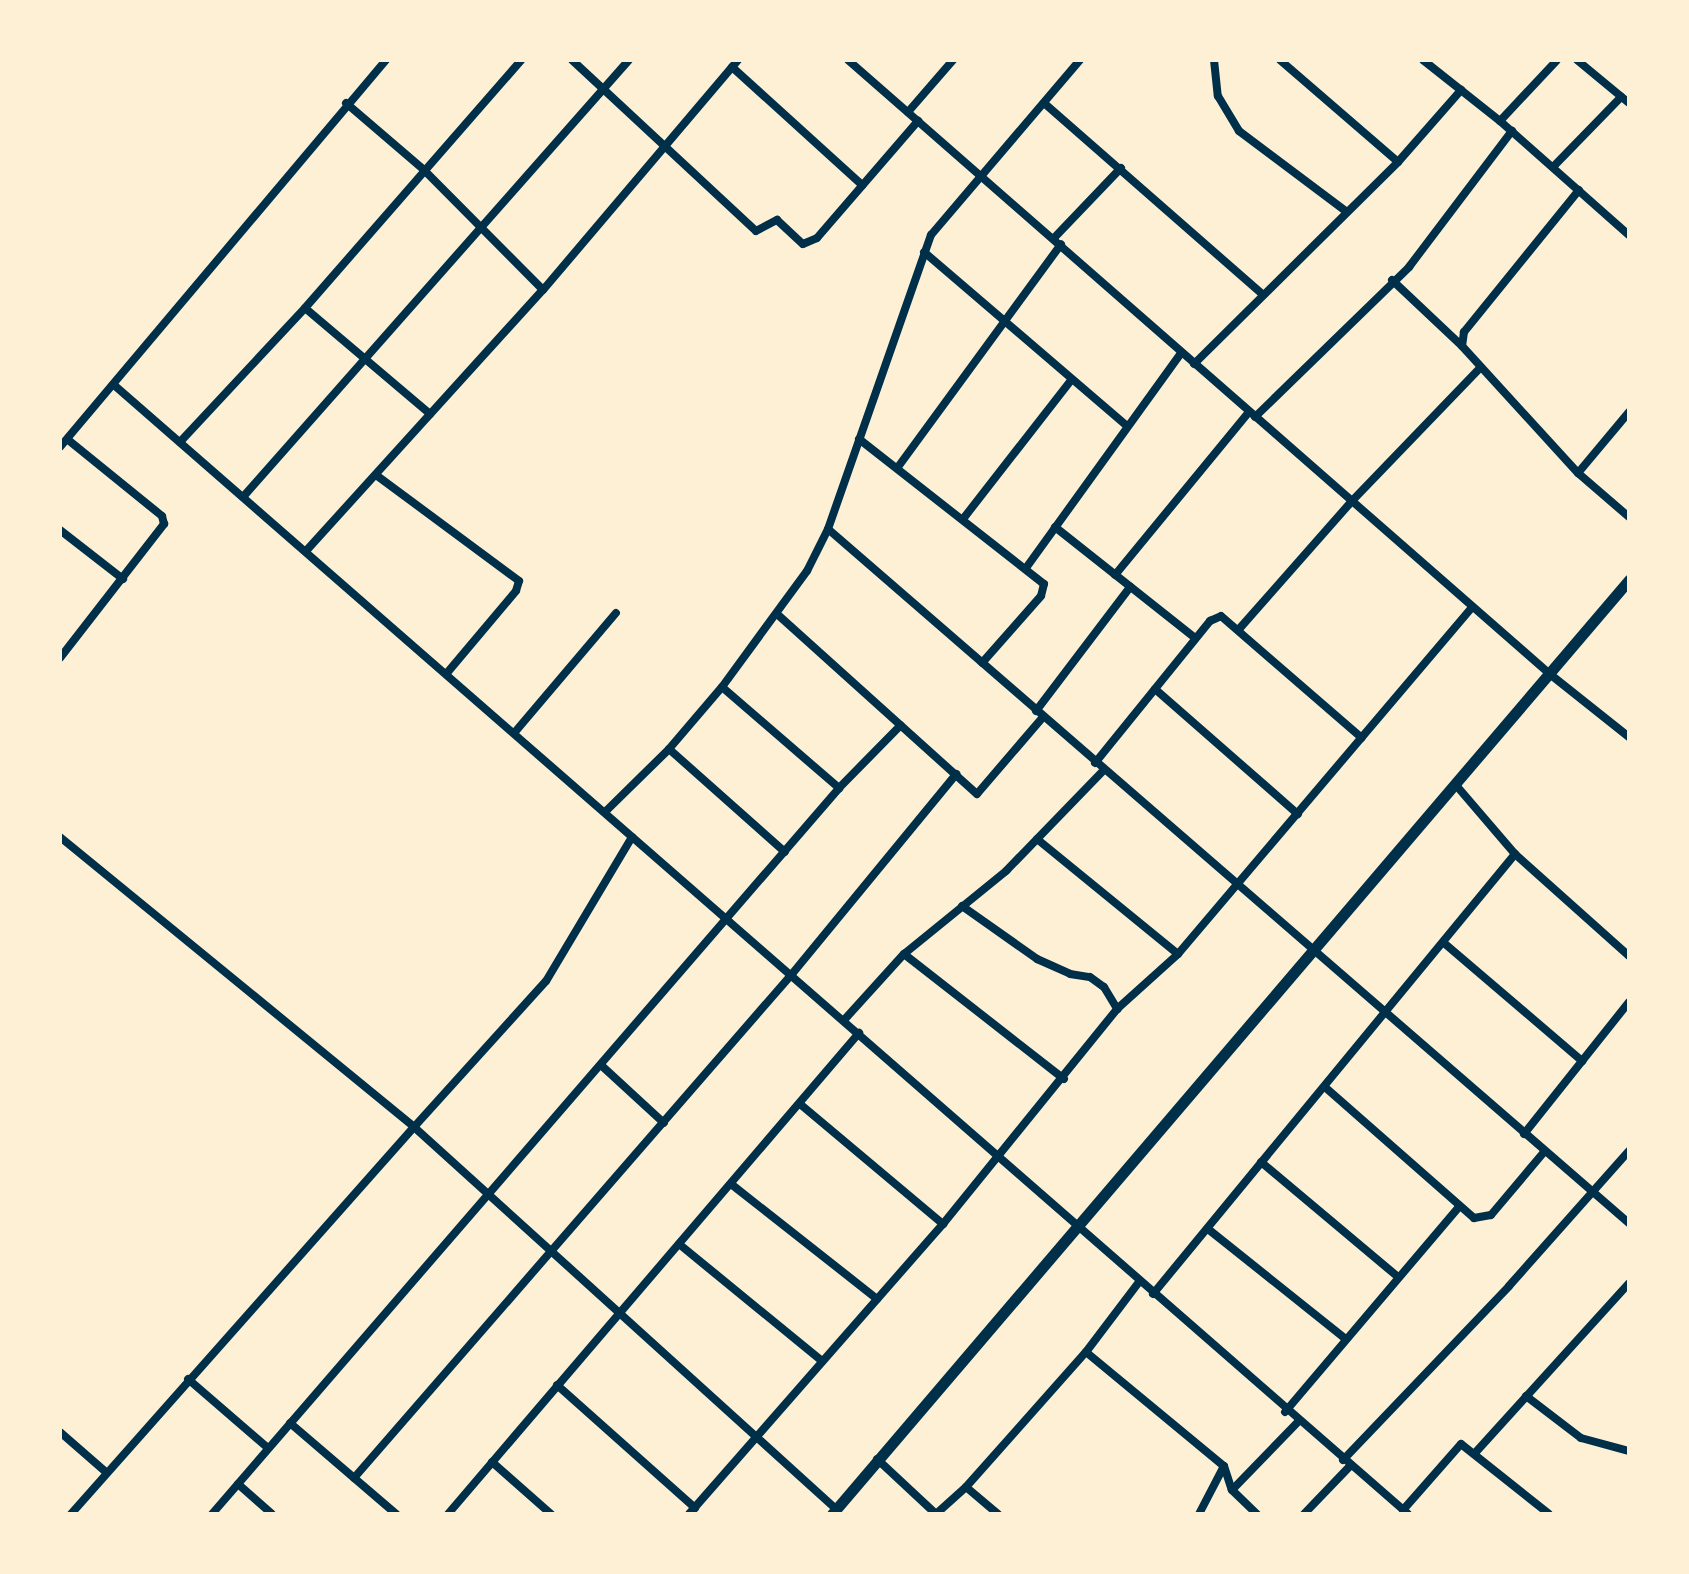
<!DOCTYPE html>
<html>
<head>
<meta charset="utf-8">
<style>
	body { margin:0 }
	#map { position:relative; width:1689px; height:1574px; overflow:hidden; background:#fdf0d5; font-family:"Fira Sans Condensed",sans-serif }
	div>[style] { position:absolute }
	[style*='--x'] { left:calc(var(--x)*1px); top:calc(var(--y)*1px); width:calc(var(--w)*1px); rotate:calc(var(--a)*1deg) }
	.minor>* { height:8px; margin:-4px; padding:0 4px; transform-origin:4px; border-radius:4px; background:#003049 }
	.primary>* { height:11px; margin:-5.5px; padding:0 5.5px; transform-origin:5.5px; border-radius:5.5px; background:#003049 }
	span { translate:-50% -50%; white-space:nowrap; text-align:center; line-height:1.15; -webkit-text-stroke:8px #fdf0d5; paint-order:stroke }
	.frame { position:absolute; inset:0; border:62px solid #fdf0d5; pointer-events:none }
</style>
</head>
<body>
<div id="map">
	<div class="minor">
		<i style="--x:572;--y:60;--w:251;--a:42.9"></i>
		<i style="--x:756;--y:231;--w:24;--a:-28"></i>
		<i style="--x:777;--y:220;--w:35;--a:43"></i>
		<i style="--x:803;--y:244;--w:15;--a:-23"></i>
		<i style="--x:817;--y:238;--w:155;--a:-49.2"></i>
		<i style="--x:848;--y:60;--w:934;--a:41.18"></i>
		<i style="--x:1551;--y:675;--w:100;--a:38.5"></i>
		<i style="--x:1214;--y:60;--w:36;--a:84"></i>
		<i style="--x:1218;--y:96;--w:41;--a:59"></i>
		<i style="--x:1239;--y:131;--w:135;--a:36.9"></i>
		<i style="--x:1280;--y:60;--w:156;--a:40.8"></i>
		<i style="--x:1423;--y:60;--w:98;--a:38.4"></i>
		<i style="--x:1500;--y:121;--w:172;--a:41.5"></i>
		<i style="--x:1577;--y:60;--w:67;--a:39.6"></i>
		<i style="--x:732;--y:67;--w:176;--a:42.2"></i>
		<i style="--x:346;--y:103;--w:101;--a:40.6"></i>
		<i style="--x:423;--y:169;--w:170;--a:45.2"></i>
		<i style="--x:1044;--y:103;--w:290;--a:41.2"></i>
		<i style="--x:908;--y:112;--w:69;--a:-49.1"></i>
		<i style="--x:1500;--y:121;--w:83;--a:-46.9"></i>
		<i style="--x:1553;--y:167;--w:98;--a:-45.8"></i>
		<i style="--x:1579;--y:190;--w:183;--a:129"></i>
		<i style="--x:1464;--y:332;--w:14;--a:98"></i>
		<i style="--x:1462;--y:346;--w:172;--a:47.6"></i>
		<i style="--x:1578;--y:473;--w:67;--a:40.8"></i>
		<i style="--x:1054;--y:238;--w:97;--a:-46.3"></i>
		<i style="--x:924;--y:252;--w:267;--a:40.6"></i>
		<i style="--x:1392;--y:280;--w:96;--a:43.3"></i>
		<i style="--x:305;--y:308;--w:164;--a:40.3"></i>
		<i style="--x:1194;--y:364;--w:287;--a:-44.7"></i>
		<i style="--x:1398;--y:162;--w:96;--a:-48.8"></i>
		<i style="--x:114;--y:385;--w:1717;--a:41.1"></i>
		<i style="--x:1255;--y:417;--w:215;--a:-44.2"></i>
		<i style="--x:1409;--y:267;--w:171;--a:-52.9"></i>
		<i style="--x:859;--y:439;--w:235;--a:38.1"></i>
		<i style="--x:1044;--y:584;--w:12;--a:104"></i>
		<i style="--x:1041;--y:596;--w:89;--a:131.4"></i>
		<i style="--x:180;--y:442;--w:183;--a:-47"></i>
		<i style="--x:305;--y:308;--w:329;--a:-48.9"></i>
		<i style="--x:60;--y:447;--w:506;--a:-49.89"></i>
		<i style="--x:898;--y:467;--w:276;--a:-53.8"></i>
		<i style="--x:1578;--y:473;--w:80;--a:-50.1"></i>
		<i style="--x:376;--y:475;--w:178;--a:36.5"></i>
		<i style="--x:519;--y:581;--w:10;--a:107"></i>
		<i style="--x:516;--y:591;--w:107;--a:130.1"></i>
		<i style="--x:243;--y:497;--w:583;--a:-48.55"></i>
		<i style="--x:963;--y:519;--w:177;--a:-52.1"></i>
		<i style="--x:1055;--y:527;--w:179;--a:38.4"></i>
		<i style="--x:828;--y:529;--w:1060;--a:40.91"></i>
		<i style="--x:60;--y:530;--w:80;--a:37.9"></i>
		<i style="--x:306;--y:551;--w:353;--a:-47.8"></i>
		<i style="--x:543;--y:290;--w:302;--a:-49.7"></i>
		<i style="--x:1026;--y:568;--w:265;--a:-54.2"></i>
		<i style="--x:1115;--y:575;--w:211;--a:-50.6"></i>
		<i style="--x:777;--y:614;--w:269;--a:42"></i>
		<i style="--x:977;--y:794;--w:101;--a:-49.4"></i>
		<i style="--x:1240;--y:628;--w:168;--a:-48.6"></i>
		<i style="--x:1351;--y:502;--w:185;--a:-46.1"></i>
		<i style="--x:60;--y:658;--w:170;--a:-52.2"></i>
		<i style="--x:164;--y:524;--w:8;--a:-104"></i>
		<i style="--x:162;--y:516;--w:122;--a:-141"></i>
		<i style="--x:722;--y:687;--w:155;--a:40.8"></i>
		<i style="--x:1155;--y:689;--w:190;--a:41.2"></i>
		<i style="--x:1036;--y:711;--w:156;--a:-52.8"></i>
		<i style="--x:515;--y:732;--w:156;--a:-49.7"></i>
		<i style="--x:669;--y:749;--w:155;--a:41.6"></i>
		<i style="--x:1095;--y:763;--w:183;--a:-51"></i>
		<i style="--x:1210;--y:621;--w:12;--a:-24"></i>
		<i style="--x:1221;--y:616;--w:186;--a:40.9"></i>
		<i style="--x:1455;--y:784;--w:92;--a:49.4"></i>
		<i style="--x:1515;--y:854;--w:153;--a:41.8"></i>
		<i style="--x:606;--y:811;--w:88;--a:-44.5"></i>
		<i style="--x:669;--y:749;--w:82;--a:-49.5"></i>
		<i style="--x:722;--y:687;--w:144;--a:-53.8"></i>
		<i style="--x:807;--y:571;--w:47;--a:-63.4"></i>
		<i style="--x:828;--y:529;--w:312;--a:-70.7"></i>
		<i style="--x:931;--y:235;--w:230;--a:-49.6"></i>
		<i style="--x:60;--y:837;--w:458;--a:39.3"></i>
		<i style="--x:414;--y:1127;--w:517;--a:131.55"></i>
		<i style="--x:632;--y:837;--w:168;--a:120.8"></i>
		<i style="--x:546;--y:981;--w:197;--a:132.1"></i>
		<i style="--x:414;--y:1127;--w:569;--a:42.15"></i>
		<i style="--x:1037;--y:839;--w:182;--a:39.2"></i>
		<i style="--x:962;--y:906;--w:92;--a:35.2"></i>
		<i style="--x:1037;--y:959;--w:36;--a:24"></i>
		<i style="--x:1070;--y:974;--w:20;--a:9"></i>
		<i style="--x:1090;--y:977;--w:17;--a:36"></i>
		<i style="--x:1104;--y:987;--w:26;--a:59"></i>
		<i style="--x:1444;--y:943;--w:182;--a:40.5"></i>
		<i style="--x:904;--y:954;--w:203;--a:38"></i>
		<i style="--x:845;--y:1019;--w:88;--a:-47.8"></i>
		<i style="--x:904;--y:954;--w:132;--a:-39.1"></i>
		<i style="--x:1006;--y:871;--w:141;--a:-45.9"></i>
		<i style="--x:602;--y:1066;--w:84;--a:42.6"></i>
		<i style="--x:1326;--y:1088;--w:197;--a:41.3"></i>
		<i style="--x:1474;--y:1218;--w:17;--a:-10"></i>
		<i style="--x:1491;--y:1215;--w:82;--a:-49.9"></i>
		<i style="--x:800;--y:1104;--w:187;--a:40"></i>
		<i style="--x:1524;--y:1134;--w:169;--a:-51.5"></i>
		<i style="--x:1261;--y:1162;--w:179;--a:40"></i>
		<i style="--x:731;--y:1184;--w:186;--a:38.2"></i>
		<i style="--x:1208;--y:1229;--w:176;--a:38.6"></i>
		<i style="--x:679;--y:1244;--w:185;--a:39.3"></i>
		<i style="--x:1153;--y:1294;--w:570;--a:-50.55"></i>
		<i style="--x:1086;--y:1352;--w:179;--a:39.6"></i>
		<i style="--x:1224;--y:1466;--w:25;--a:72"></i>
		<i style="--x:1232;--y:1490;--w:35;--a:44"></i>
		<i style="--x:188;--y:1379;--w:106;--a:40.8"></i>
		<i style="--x:557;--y:1385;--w:185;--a:41.7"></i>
		<i style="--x:1526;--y:1396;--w:69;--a:37.4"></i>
		<i style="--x:1581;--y:1438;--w:50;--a:15.2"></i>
		<i style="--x:1285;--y:1412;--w:270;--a:-49.7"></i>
		<i style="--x:290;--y:1423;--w:140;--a:40.6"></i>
		<i style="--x:60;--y:1432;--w:62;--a:41.1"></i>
		<i style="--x:1475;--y:1453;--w:229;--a:-47.8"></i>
		<i style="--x:877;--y:1459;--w:81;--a:43"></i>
		<i style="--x:936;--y:1514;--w:40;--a:-42"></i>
		<i style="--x:966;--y:1487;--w:181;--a:-48.4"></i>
		<i style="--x:1086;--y:1352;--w:88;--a:-52.9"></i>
		<i style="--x:1343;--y:1460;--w:240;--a:-46.3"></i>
		<i style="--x:1509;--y:1286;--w:181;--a:-48.4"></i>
		<i style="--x:492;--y:1462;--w:79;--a:41.4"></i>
		<i style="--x:354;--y:1478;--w:668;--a:-49.01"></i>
		<i style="--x:792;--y:974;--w:259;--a:-50.6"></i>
		<i style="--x:238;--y:1484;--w:45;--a:41.4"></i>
		<i style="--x:966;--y:1487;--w:42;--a:40.2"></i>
		<i style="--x:1232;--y:1490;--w:95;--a:-45.9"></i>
		<i style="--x:1403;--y:1510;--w:88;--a:-48.7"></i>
		<i style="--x:1461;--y:1444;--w:112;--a:38.5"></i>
		<i style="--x:212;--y:1514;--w:959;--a:-49.18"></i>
		<i style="--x:839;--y:788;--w:88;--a:-45.5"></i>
		<i style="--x:448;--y:1514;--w:633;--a:-49.49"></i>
		<i style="--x:689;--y:1514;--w:386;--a:-48.8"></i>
		<i style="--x:943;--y:1224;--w:277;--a:-51"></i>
		<i style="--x:1117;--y:1009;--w:82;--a:-42"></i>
		<i style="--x:1178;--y:954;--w:455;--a:-49.7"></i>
		<i style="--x:1199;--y:1514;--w:54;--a:-62.5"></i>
		<i style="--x:1304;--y:1514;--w:66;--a:-46.2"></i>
	</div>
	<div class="primary">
		<i style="--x:832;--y:1514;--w:1228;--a:-49.53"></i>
	</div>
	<div class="frame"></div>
</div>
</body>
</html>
